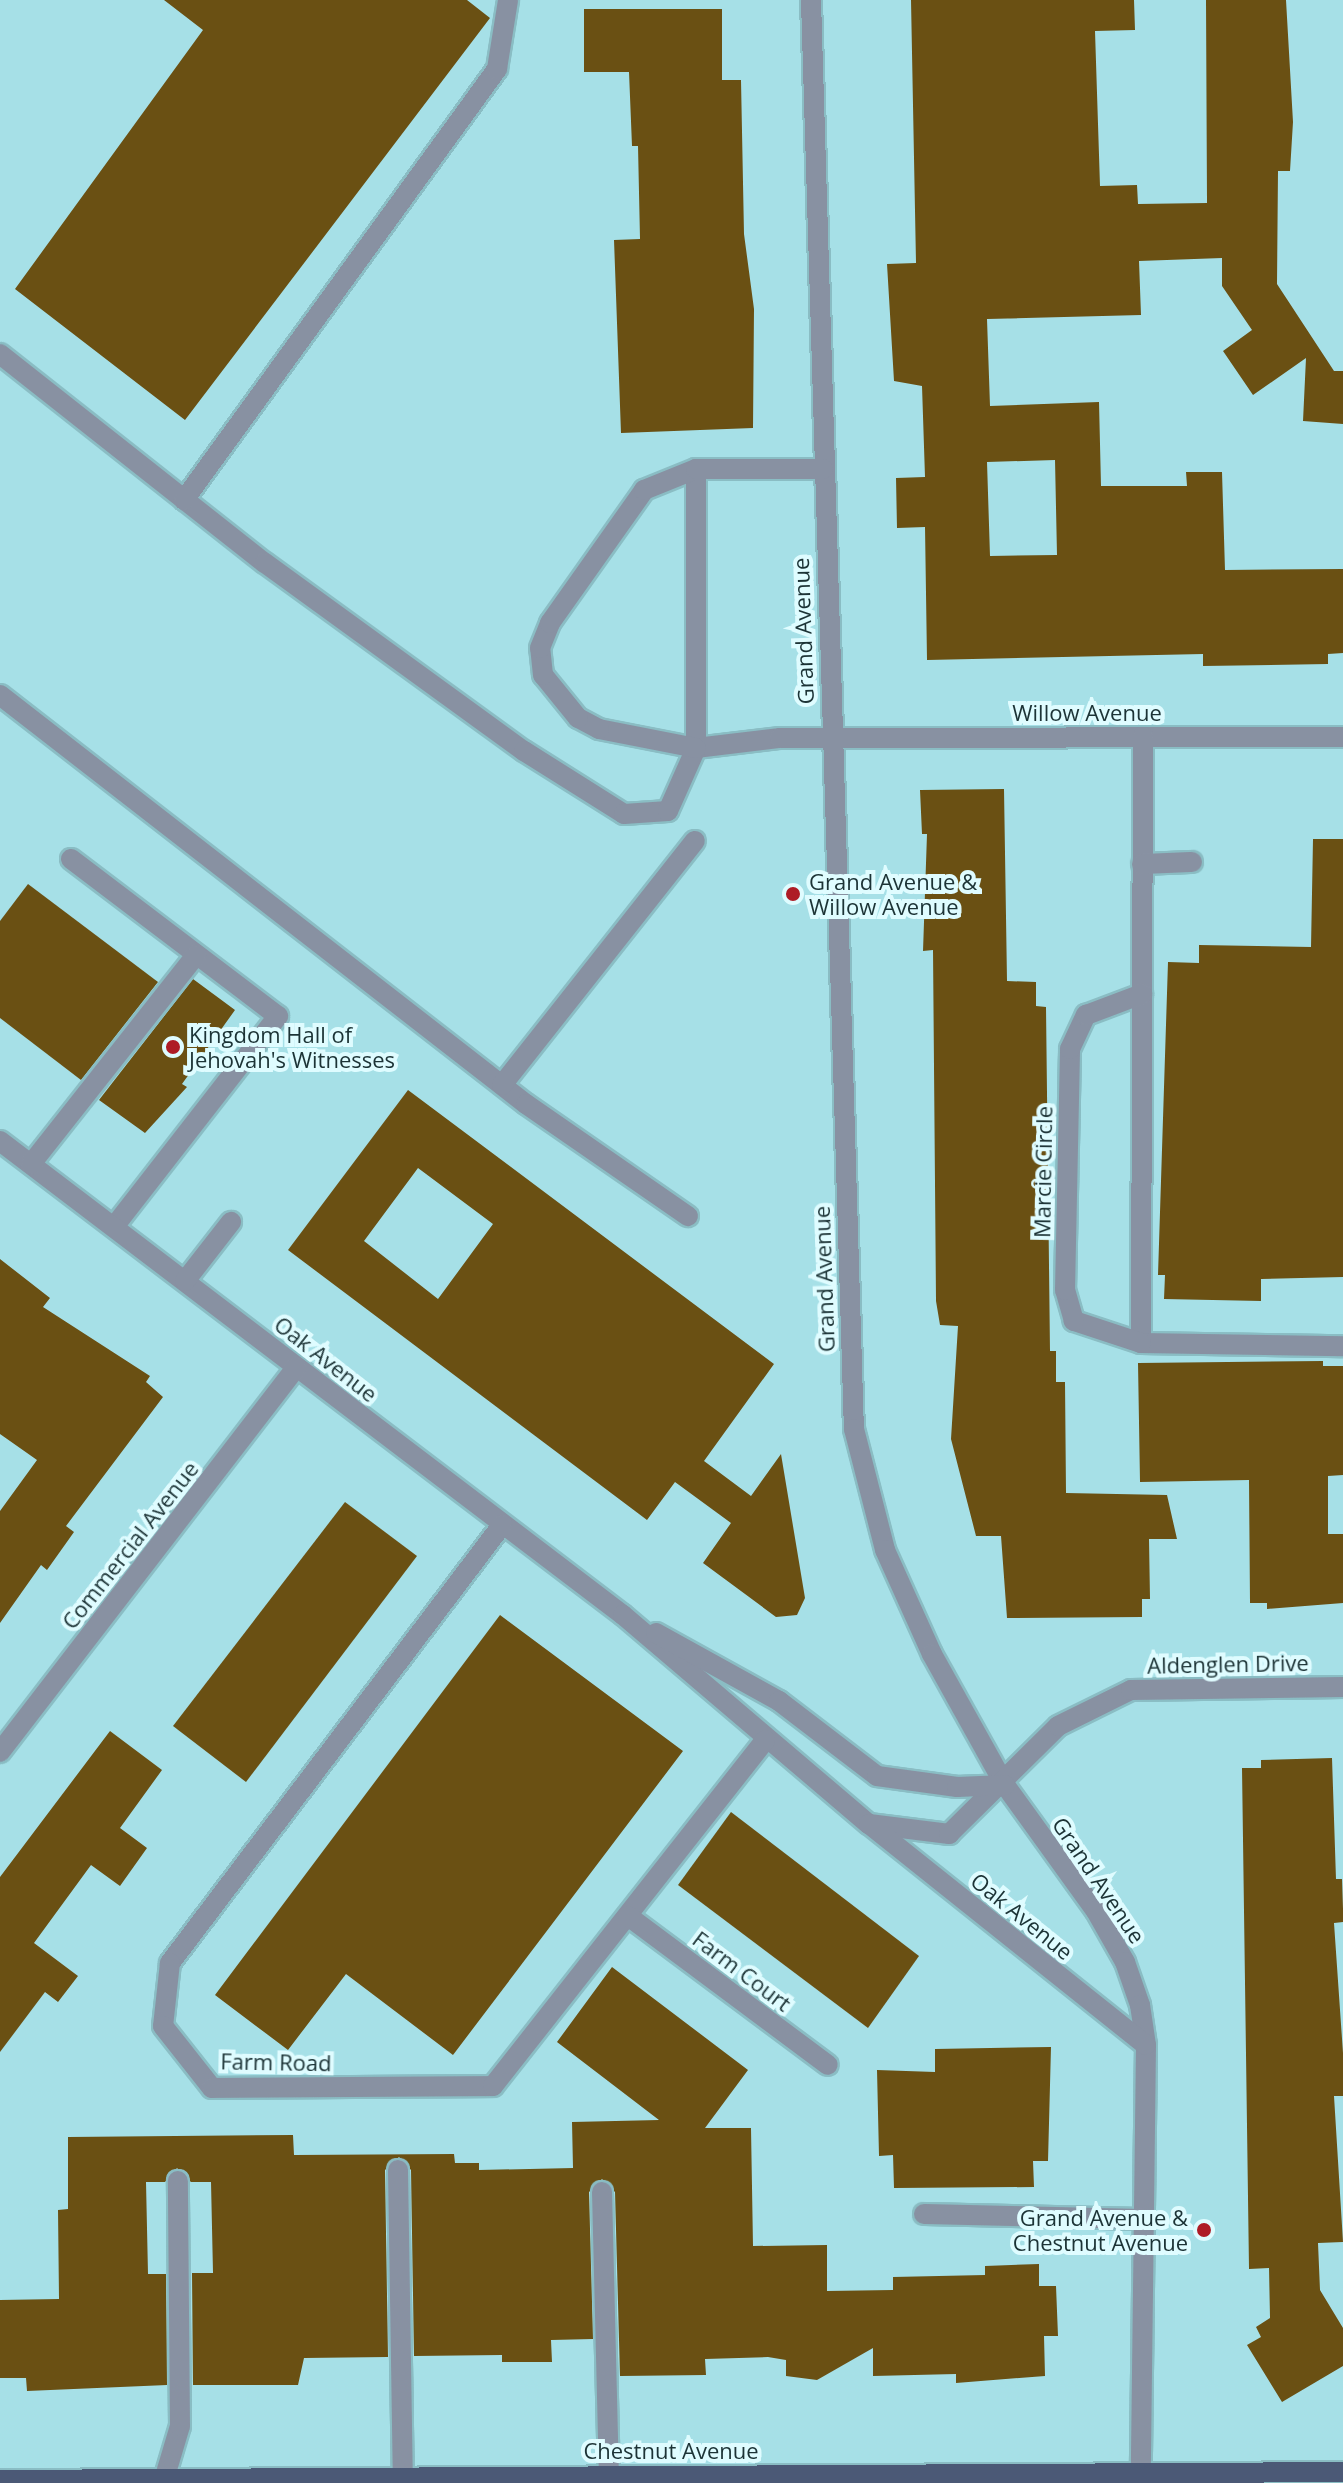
<!DOCTYPE html>
<html>
<head>
<meta charset="utf-8">
<style>
	body { margin:0 }
	#map { position:relative; width:1343px; height:2483px; overflow:hidden; background:#a6e0e7; font-family:"Open Sans",sans-serif }
	div>[style] { position:absolute }
	[style*='--x'] { left:calc(var(--x)*1px); top:calc(var(--y)*1px); width:calc(var(--w)*1px); rotate:calc(var(--a)*1deg) }
	.building>* { inset:0; background:#6a5013 }
	.roads { filter:drop-shadow(2px 0 #8abdc4) drop-shadow(-2px 0 #8abdc4) drop-shadow(0 2px #8abdc4) drop-shadow(0 -2px #8abdc4) }
	.minor>* { height:20px; margin:-10px; padding:0 10px; transform-origin:10px; border-radius:10px; background:#8891a2 }
	.major>* { height:20px; margin:-10px; padding:0 10px; transform-origin:10px; border-radius:10px; background:#4b5976 }
	.dots>* { width:22px; height:22px; translate:-50% -50%; box-sizing:border-box; border:4px solid #dffcff; border-radius:50% }
	span { translate:-50% -50%; white-space:nowrap; text-align:center; line-height:1.15; -webkit-text-stroke:8px #dffcff; paint-order:stroke }
	.street-label { font-size:22px; color:#1c3336 }
	.poi-label { font-size:22px; color:#1c3336 }
	.left { translate:0 -50%; text-align:left }
	.right { translate:-100% -50%; text-align:right }
</style>
</head>
<body>
<div id="map">
	<div class="building">
		<i style="clip-path:polygon(164px 0,467px 0,490px 18px,185px 420px,15px 289px,203px 30px)"></i>
		<i style="clip-path:polygon(evenodd,911px 0,1134px 0,1135px 30px,1095px 31px,1100px 186px,1137px 185px,1138px 204px,1207px 203px,1206px 0,1286px 0,1293px 122px,1290px 171px,1278px 171px,1277px 284px,1334px 371px,1343px 371px,1343px 424px,1303px 421px,1306px 358px,1253px 395px,1223px 351px,1252px 330px,1222px 286px,1222px 258px,1139px 261px,1141px 315px,987px 319px,990px 406px,1099px 402px,1101px 486px,1187px 486px,1186px 472px,1222px 472px,1225px 570px,1343px 569px,1343px 653px,1328px 654px,1328px 664px,1203px 666px,1203px 654px,927px 660px,925px 527px,897px 528px,896px 478px,925px 477px,922px 386px,894px 381px,887px 264px,916px 263px,911px 0,1055px 460px,1057px 555px,990px 556px,987px 462px,1055px 460px)"></i>
		<i style="clip-path:polygon(584px 9px,722px 9px,722px 80px,741px 80px,744px 234px,754px 309px,753px 428px,621px 433px,614px 240px,640px 239px,638px 146px,632px 146px,629px 72px,584px 72px)"></i>
		<i style="clip-path:polygon(1004px 789px,1007px 981px,1036px 982px,1036px 1006px,1046px 1007px,1050px 1351px,1056px 1351px,1056px 1382px,1065px 1382px,1066px 1493px,1167px 1495px,1177px 1539px,1149px 1539px,1150px 1599px,1142px 1599px,1142px 1617px,1007px 1618px,1001px 1536px,976px 1536px,951px 1439px,958px 1326px,940px 1325px,936px 1301px,933px 950px,923px 951px,927px 834px,922px 834px,920px 790px)"></i>
		<i style="clip-path:polygon(1313px 839px,1343px 839px,1343px 1277px,1261px 1279px,1261px 1301px,1164px 1299px,1165px 1275px,1158px 1275px,1168px 962px,1199px 963px,1199px 945px,1311px 947px)"></i>
		<i style="clip-path:polygon(28px 884px,158px 982px,81px 1080px,0 1018px,0 921px)"></i>
		<i style="clip-path:polygon(193px 979px,235px 1010px,182px 1084px,187px 1087px,145px 1133px,99px 1100px)"></i>
		<i style="clip-path:polygon(evenodd,408px 1090px,774px 1364px,704px 1461px,751px 1496px,781px 1454px,805px 1598px,797px 1615px,776px 1617px,703px 1563px,731px 1523px,675px 1482px,647px 1520px,288px 1250px,408px 1090px,418px 1168px,493px 1224px,438px 1299px,364px 1241px,418px 1168px)"></i>
		<i style="clip-path:polygon(0 1259px,50px 1298px,43px 1307px,150px 1376px,146px 1382px,163px 1397px,66px 1526px,74px 1532px,47px 1570px,41px 1565px,0 1623px,0 1511px,37px 1460px,0 1434px)"></i>
		<i style="clip-path:polygon(1323px 1361px,1323px 1366px,1343px 1366px,1343px 1475px,1328px 1476px,1328px 1534px,1343px 1534px,1343px 1603px,1267px 1609px,1267px 1603px,1250px 1603px,1249px 1480px,1140px 1482px,1138px 1363px)"></i>
		<i style="clip-path:polygon(345px 1502px,417px 1556px,246px 1782px,173px 1726px)"></i>
		<i style="clip-path:polygon(500px 1615px,683px 1751px,453px 2055px,346px 1974px,288px 2050px,215px 1995px)"></i>
		<i style="clip-path:polygon(110px 1731px,162px 1770px,120px 1828px,147px 1848px,120px 1886px,91px 1865px,34px 1943px,78px 1976px,58px 2002px,45px 1992px,0 2052px,0 1877px)"></i>
		<i style="clip-path:polygon(1332px 1758px,1336px 1879px,1342px 1879px,1343px 1909px,1343px 1922px,1334px 1923px,1343px 2053px,1343px 2096px,1334px 2096px,1343px 2242px,1318px 2243px,1320px 2290px,1343px 2328px,1343px 2366px,1282px 2402px,1247px 2345px,1261px 2337px,1256px 2327px,1270px 2318px,1269px 2268px,1249px 2269px,1242px 1768px,1261px 1768px,1261px 1760px)"></i>
		<i style="clip-path:polygon(731px 1812px,919px 1956px,868px 2028px,678px 1885px)"></i>
		<i style="clip-path:polygon(612px 1967px,748px 2070px,705px 2128px,751px 2128px,753px 2246px,827px 2245px,827px 2291px,893px 2290px,893px 2277px,985px 2275px,985px 2266px,1039px 2264px,1039px 2286px,1056px 2286px,1058px 2336px,1044px 2336px,1045px 2376px,956px 2383px,956px 2374px,873px 2376px,873px 2348px,817px 2380px,786px 2376px,786px 2360px,768px 2357px,705px 2359px,706px 2375px,620px 2376px,615px 2192px,602px 2179px,589px 2192px,593px 2339px,551px 2340px,552px 2362px,502px 2362px,502px 2355px,414px 2356px,411px 2170px,399px 2157px,385px 2170px,388px 2357px,304px 2358px,298px 2385px,193px 2385px,192px 2273px,213px 2273px,211px 2182px,191px 2182px,177px 2168px,165px 2182px,146px 2182px,148px 2274px,166px 2274px,167px 2385px,27px 2391px,26px 2378px,0 2378px,0 2300px,59px 2299px,58px 2210px,68px 2209px,68px 2137px,293px 2135px,294px 2155px,454px 2154px,455px 2163px,479px 2163px,479px 2170px,573px 2168px,572px 2122px,659px 2120px,557px 2042px)"></i>
		<i style="clip-path:polygon(1051px 2047px,1048px 2161px,1033px 2161px,1034px 2187px,894px 2188px,893px 2155px,879px 2156px,877px 2070px,935px 2072px,935px 2049px)"></i>
	</div>
	<div class="roads">
		<div class="minor">
			<i style="--x:811;--y:0;--w:1430;--a:88.28"></i>
			<i style="--x:854;--y:1429;--w:125;--a:75.6"></i>
			<i style="--x:885;--y:1550;--w:114;--a:65.7"></i>
			<i style="--x:932;--y:1654;--w:150;--a:60.9"></i>
			<i style="--x:1005;--y:1785;--w:155;--a:54.2"></i>
			<i style="--x:1096;--y:1911;--w:59;--a:60.4"></i>
			<i style="--x:1125;--y:1962;--w:46;--a:70.8"></i>
			<i style="--x:1140;--y:2005;--w:40;--a:81.5"></i>
			<i style="--x:1146;--y:2045;--w:427;--a:90.7"></i>
			<i style="--x:0;--y:354;--w:337;--a:38.3"></i>
			<i style="--x:265;--y:563;--w:320;--a:36"></i>
			<i style="--x:524;--y:751;--w:118;--a:32.2"></i>
			<i style="--x:624;--y:814;--w:44;--a:-3.9"></i>
			<i style="--x:668;--y:811;--w:69;--a:-66"></i>
			<i style="--x:696;--y:748;--w:85;--a:-6.8"></i>
			<i style="--x:780;--y:738;--w:563;--a:-0.1"></i>
			<i style="--x:696;--y:469;--w:279;--a:90"></i>
			<i style="--x:696;--y:748;--w:99;--a:-168.9"></i>
			<i style="--x:599;--y:729;--w:24;--a:-152"></i>
			<i style="--x:578;--y:718;--w:55;--a:-129.1"></i>
			<i style="--x:543;--y:675;--w:27;--a:-96"></i>
			<i style="--x:540;--y:648;--w:27;--a:-68"></i>
			<i style="--x:550;--y:623;--w:163;--a:-54.7"></i>
			<i style="--x:644;--y:490;--w:56;--a:-22"></i>
			<i style="--x:696;--y:469;--w:127;--a:0"></i>
			<i style="--x:184;--y:500;--w:533;--a:-54.01"></i>
			<i style="--x:497;--y:69;--w:70;--a:-80.9"></i>
			<i style="--x:0;--y:695;--w:666;--a:37.87"></i>
			<i style="--x:526;--y:1104;--w:197;--a:34.7"></i>
			<i style="--x:1143;--y:737;--w:606;--a:90.19"></i>
			<i style="--x:1141;--y:1343;--w:202;--a:0.9"></i>
			<i style="--x:71;--y:859;--w:260;--a:37.2"></i>
			<i style="--x:278;--y:1016;--w:267;--a:127.9"></i>
			<i style="--x:1142;--y:864;--w:50;--a:-2.3"></i>
			<i style="--x:502;--y:1085;--w:311;--a:-51.7"></i>
			<i style="--x:0;--y:1141;--w:783;--a:37.27"></i>
			<i style="--x:623;--y:1615;--w:323;--a:40.4"></i>
			<i style="--x:869;--y:1824;--w:81;--a:7.1"></i>
			<i style="--x:949;--y:1834;--w:153;--a:-44.7"></i>
			<i style="--x:1058;--y:1726;--w:81;--a:-26.3"></i>
			<i style="--x:1131;--y:1690;--w:212;--a:-0.8"></i>
			<i style="--x:31;--y:1164;--w:266;--a:-51.7"></i>
			<i style="--x:185;--y:1281;--w:75;--a:-52.1"></i>
			<i style="--x:1141;--y:1343;--w:71;--a:-161.8"></i>
			<i style="--x:1074;--y:1321;--w:32;--a:-106"></i>
			<i style="--x:1065;--y:1290;--w:241;--a:-88.8"></i>
			<i style="--x:1070;--y:1049;--w:38;--a:-65"></i>
			<i style="--x:1086;--y:1015;--w:60;--a:-20.6"></i>
			<i style="--x:502;--y:1525;--w:550;--a:127.16"></i>
			<i style="--x:170;--y:1963;--w:63;--a:96.3"></i>
			<i style="--x:163;--y:2026;--w:79;--a:51.7"></i>
			<i style="--x:212;--y:2088;--w:281;--a:-0.4"></i>
			<i style="--x:493;--y:2086;--w:440;--a:-51.8"></i>
			<i style="--x:656;--y:1633;--w:141;--a:28.9"></i>
			<i style="--x:779;--y:1701;--w:123;--a:37.4"></i>
			<i style="--x:877;--y:1776;--w:81;--a:7.8"></i>
			<i style="--x:957;--y:1787;--w:48;--a:-2.4"></i>
			<i style="--x:0;--y:1752;--w:486;--a:-52.4"></i>
			<i style="--x:869;--y:1824;--w:354;--a:38.6"></i>
			<i style="--x:628;--y:1916;--w:249;--a:36.7"></i>
			<i style="--x:398;--y:2170;--w:308;--a:89.1"></i>
			<i style="--x:602;--y:2192;--w:284;--a:88.6"></i>
			<i style="--x:924;--y:2214;--w:219;--a:1.3"></i>
			<i style="--x:163;--y:2483;--w:59;--a:-73.4"></i>
			<i style="--x:180;--y:2426;--w:245;--a:-90.5"></i>
		</div>
		<div class="major">
			<i style="--x:0;--y:2480;--w:1343;--a:-0.34"></i>
		</div>
	</div>
	<div class="dots">
		<i style="left:793px;top:894px;background:#ae1c26"></i>
		<i style="left:173px;top:1047px;background:#ae1c26"></i>
		<i style="left:1204px;top:2230px;background:#ae1c26"></i>
	</div>
	<div class="street-label">
		<span style="left:803px;top:631px;rotate:-92deg">Grand Avenue</span>
		<span style="left:1087px;top:713px">Willow Avenue</span>
		<span style="left:1043px;top:1172px;rotate:-89deg">Marcie Circle</span>
		<span style="left:824px;top:1279px;rotate:-92deg">Grand Avenue</span>
		<span style="left:326px;top:1359px;rotate:38deg">Oak Avenue</span>
		<span style="left:130px;top:1545px;rotate:-52deg">Commercial Avenue</span>
		<span style="left:1228px;top:1664px;rotate:-1deg">Aldenglen Drive</span>
		<span style="left:1099px;top:1880px;rotate:56deg">Grand Avenue</span>
		<span style="left:1022px;top:1916px;rotate:39deg">Oak Avenue</span>
		<span style="left:742px;top:1971px;rotate:37deg">Farm Court</span>
		<span style="left:276px;top:2062px;rotate:1deg">Farm Road</span>
		<span style="left:671px;top:2451px">Chestnut Avenue</span>
	</div>
	<div class="poi-label">
		<span class="left" style="left:809px;top:894px">Grand Avenue &amp;<br>Willow Avenue</span>
		<span class="left" style="left:189px;top:1047px">Kingdom Hall of<br>Jehovah's Witnesses</span>
		<span class="right" style="left:1188px;top:2230px">Grand Avenue &amp;<br>Chestnut Avenue</span>
	</div>
</div>
</body>
</html>
